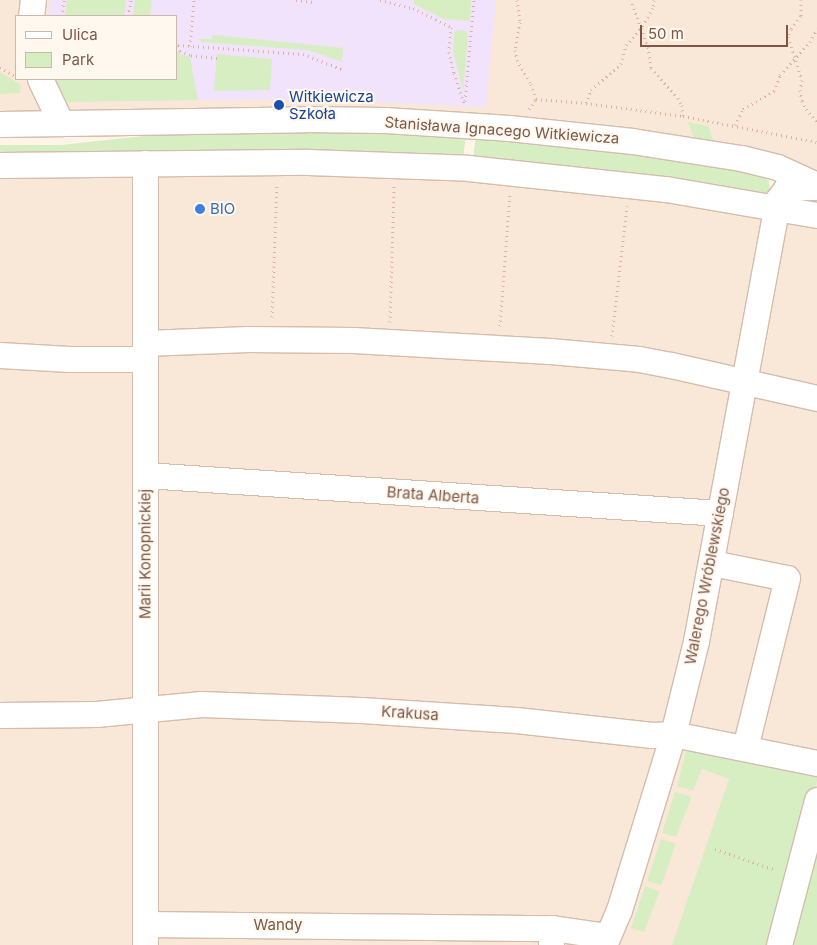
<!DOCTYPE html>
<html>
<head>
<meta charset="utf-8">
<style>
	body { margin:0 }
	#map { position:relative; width:817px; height:945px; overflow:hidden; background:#fef4e7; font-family:Inter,sans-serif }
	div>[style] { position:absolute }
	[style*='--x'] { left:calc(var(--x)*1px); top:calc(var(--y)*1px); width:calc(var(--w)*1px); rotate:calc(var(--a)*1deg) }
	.residential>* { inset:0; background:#f9e8d7 }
	.education>* { inset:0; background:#f1e3fb }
	.green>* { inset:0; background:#d7eec3 }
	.path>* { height:3px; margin-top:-1.5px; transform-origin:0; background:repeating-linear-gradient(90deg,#ddb29d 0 1px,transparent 0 5px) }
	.roads { filter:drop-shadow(1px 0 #d5bcad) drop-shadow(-1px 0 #d5bcad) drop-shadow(0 1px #d5bcad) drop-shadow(0 -1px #d5bcad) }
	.minor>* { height:25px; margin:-12.5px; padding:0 12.5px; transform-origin:12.5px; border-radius:12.5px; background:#fff }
	.dots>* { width:14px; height:14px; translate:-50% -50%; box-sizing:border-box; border:2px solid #fff8ef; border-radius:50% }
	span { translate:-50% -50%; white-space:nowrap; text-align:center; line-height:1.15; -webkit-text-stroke:4px #fff8ef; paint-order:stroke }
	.transit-label { font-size:15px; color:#164399 }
	.left { translate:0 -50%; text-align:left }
	.street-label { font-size:15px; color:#7c5747 }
	.shop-label { font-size:15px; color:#366cbe }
	.legend { position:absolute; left:15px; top:15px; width:162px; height:65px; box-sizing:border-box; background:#fff8ef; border:1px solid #cbb8ac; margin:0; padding:6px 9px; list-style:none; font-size:15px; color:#7c5747 }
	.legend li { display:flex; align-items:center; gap:10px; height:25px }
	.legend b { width:25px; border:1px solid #cbb8ac }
	.scale { position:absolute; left:640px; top:25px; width:148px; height:22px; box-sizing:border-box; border:2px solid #7c5747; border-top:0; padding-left:6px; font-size:15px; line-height:18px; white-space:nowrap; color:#7c5747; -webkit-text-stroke:4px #fff8ef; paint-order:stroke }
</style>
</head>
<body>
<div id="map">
	<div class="residential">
		<i style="clip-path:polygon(evenodd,0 0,817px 0,817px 179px,658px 139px,0 118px,0 0,16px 16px,176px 16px,176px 79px,16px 79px,16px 16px)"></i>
		<i style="clip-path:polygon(0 172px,502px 176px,817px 223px,817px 945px,0 945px)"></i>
	</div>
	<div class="education">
		<i style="clip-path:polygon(50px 0,496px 0,486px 107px,284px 99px,66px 102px,53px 79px,176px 79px,176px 16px,48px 16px)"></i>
	</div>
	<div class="green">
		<i style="clip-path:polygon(67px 0,126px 0,124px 16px,65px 16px)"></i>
		<i style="clip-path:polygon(135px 0,152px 0,150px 16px,133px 16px)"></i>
		<i style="clip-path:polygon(414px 0,471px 0,470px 21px,444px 19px,414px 4px)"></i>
		<i style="clip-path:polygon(458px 30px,466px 31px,468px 37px,463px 90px,453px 52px,454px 33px)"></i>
		<i style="clip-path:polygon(213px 35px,343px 48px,342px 62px,308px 50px,202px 42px,198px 39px,212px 39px)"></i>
		<i style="clip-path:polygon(176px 50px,180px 54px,190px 57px,198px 100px,66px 102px,63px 101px,54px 80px,176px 79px)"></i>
		<i style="clip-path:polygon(217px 54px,272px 59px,270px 90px,214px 91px)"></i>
		<i style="clip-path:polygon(0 72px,21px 85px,20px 93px,0 94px)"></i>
		<i style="clip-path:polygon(688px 122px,708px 126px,715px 145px,695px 141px)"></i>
		<i style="clip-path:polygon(244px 129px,466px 134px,463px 159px,0 156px,0 145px,61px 145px,190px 131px)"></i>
		<i style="clip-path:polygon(476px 135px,651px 152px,761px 175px,769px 181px,770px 190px,765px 194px,473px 159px)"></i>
		<i style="clip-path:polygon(687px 747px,817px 770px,817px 781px,775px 945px,672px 945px,729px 779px,702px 769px,693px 791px,677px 786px)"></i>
		<i style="clip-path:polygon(675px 792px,690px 796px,691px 799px,676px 837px,662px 833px)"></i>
		<i style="clip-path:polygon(817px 813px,817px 945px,784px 945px)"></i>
		<i style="clip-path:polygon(661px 839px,674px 843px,675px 846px,662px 884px,660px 885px,647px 881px)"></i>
		<i style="clip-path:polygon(645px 886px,658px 891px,659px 893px,644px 932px,631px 928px)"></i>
	</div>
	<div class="path">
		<i style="--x:296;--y:0;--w:17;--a:7"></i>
		<i style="--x:380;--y:0;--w:34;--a:14"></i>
		<i style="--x:413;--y:8;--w:42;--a:26.6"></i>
		<i style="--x:451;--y:27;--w:25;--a:95"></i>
		<i style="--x:449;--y:52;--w:22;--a:77"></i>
		<i style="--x:454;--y:73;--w:32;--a:72"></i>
		<i style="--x:517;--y:0;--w:22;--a:82"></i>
		<i style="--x:520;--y:22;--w:28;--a:100"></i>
		<i style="--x:515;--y:50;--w:10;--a:79"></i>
		<i style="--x:517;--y:60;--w:28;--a:60"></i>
		<i style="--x:531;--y:84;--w:16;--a:72"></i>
		<i style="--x:654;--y:0;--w:8;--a:97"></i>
		<i style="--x:653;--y:8;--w:23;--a:121"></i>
		<i style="--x:641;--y:28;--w:20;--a:70"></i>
		<i style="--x:648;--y:47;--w:21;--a:82"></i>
		<i style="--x:651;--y:68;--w:40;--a:48"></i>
		<i style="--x:678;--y:98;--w:8;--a:60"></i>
		<i style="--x:682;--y:105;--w:11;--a:85"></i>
		<i style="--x:801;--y:0;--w:16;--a:90"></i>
		<i style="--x:801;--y:16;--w:16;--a:128"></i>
		<i style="--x:791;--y:29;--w:9;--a:111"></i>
		<i style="--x:788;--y:37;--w:45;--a:72"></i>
		<i style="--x:802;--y:80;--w:10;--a:101"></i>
		<i style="--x:800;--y:90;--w:11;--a:80"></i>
		<i style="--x:802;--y:101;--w:9;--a:63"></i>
		<i style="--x:806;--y:109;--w:17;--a:50"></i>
		<i style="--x:62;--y:16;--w:16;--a:-83"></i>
		<i style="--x:128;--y:16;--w:16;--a:-79"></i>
		<i style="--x:190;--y:46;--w:46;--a:-85"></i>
		<i style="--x:217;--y:58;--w:27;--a:-174"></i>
		<i style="--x:190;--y:55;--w:11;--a:-158"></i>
		<i style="--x:180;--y:51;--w:6;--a:-108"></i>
		<i style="--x:178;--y:45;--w:125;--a:4.1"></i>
		<i style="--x:303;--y:54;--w:44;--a:21.3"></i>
		<i style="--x:0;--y:67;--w:19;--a:32"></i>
		<i style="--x:465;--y:101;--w:101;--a:-84.9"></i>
		<i style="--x:586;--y:103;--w:14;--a:-69"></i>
		<i style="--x:591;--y:90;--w:40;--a:-41"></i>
		<i style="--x:621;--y:64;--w:20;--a:-75"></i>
		<i style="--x:626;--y:45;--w:23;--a:-49"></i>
		<i style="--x:641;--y:28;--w:30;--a:-110"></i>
		<i style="--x:529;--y:109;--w:12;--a:-55"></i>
		<i style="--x:536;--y:99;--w:50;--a:4.6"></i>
		<i style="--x:586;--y:103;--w:98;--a:7.6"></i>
		<i style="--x:683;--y:116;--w:136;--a:11"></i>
		<i style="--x:735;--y:125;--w:18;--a:-63"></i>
		<i style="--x:743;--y:109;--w:36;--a:-30"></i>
		<i style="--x:774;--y:91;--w:17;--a:-69"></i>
		<i style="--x:780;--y:75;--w:45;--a:-47.7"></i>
		<i style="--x:810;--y:42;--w:15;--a:-62"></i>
		<i style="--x:272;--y:317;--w:134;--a:-87.9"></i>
		<i style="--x:390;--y:322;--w:136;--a:-88.3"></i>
		<i style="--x:500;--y:326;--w:133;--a:-85.7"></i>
		<i style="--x:612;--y:336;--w:131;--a:-83.4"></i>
		<i style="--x:715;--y:849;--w:65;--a:19"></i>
	</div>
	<div class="roads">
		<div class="minor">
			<i style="--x:31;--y:16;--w:16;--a:-83"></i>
			<i style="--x:40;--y:79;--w:49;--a:64.5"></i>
			<i style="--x:0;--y:124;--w:306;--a:-0.9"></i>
			<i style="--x:306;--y:119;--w:79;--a:0.7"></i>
			<i style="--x:385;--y:120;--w:124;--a:3.7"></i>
			<i style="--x:509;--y:128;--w:124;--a:6"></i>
			<i style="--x:632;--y:141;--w:110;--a:8.9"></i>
			<i style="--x:741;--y:158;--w:37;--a:14"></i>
			<i style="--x:777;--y:167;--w:44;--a:24.2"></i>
			<i style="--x:145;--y:163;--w:782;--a:90"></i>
			<i style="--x:0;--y:165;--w:308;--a:-0.6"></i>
			<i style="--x:308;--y:162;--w:160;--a:2.1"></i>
			<i style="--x:468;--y:168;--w:199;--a:6.1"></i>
			<i style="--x:666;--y:189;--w:153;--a:9.8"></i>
			<i style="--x:145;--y:343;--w:103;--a:-2.2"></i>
			<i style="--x:248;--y:339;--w:105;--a:0.5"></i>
			<i style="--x:353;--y:340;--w:197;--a:3.2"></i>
			<i style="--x:550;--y:351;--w:89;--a:5.1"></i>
			<i style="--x:639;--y:359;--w:33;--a:11"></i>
			<i style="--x:671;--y:365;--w:150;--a:12.7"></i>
			<i style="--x:0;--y:355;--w:69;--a:3.3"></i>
			<i style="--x:69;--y:359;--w:76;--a:0"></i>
			<i style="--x:145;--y:475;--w:576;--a:3.78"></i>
			<i style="--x:712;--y:563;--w:76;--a:11.3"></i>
			<i style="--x:787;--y:578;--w:175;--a:103.9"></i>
			<i style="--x:0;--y:715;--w:96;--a:-0.6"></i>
			<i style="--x:96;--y:714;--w:106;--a:-5.4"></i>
			<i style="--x:202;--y:704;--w:159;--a:2.2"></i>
			<i style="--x:361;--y:710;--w:155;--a:3.7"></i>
			<i style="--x:516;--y:720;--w:137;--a:6.3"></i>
			<i style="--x:652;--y:735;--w:21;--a:-3"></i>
			<i style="--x:673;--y:734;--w:147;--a:11.4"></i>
			<i style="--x:145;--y:924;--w:407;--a:0.6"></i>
			<i style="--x:551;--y:944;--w:16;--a:-86"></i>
			<i style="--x:552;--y:928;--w:56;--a:8.3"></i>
			<i style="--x:604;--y:945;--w:38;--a:-67"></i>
			<i style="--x:619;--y:910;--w:184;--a:-72.9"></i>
			<i style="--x:673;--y:734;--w:96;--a:-76.1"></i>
			<i style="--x:696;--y:641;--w:449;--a:-79.5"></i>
			<i style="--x:778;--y:200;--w:16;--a:-55"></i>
			<i style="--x:787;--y:187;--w:29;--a:0"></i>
			<i style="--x:779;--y:945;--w:150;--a:-75.3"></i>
		</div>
	</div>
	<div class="dots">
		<i style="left:279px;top:105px;background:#1a4fb4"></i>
		<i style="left:200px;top:209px;background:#3f7fe0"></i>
	</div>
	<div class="transit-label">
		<span class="left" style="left:289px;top:105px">Witkiewicza<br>Szkoła</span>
	</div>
	<div class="street-label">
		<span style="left:502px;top:130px;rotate:4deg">Stanisława Ignacego Witkiewicza</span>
		<span style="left:433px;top:495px;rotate:4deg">Brata Alberta</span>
		<span style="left:145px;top:554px;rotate:-90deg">Marii Konopnickiej</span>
		<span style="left:707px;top:576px;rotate:-79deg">Walerego Wróblewskiego</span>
		<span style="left:410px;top:713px;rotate:4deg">Krakusa</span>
		<span style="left:278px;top:925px">Wandy</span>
	</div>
	<div class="shop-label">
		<span class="left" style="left:210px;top:209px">BIO</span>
	</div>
	<ul class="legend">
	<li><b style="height:6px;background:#fff"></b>Ulica</li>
	<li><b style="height:14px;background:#d7eec3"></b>Park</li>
	</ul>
	<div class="scale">50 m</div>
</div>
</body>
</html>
